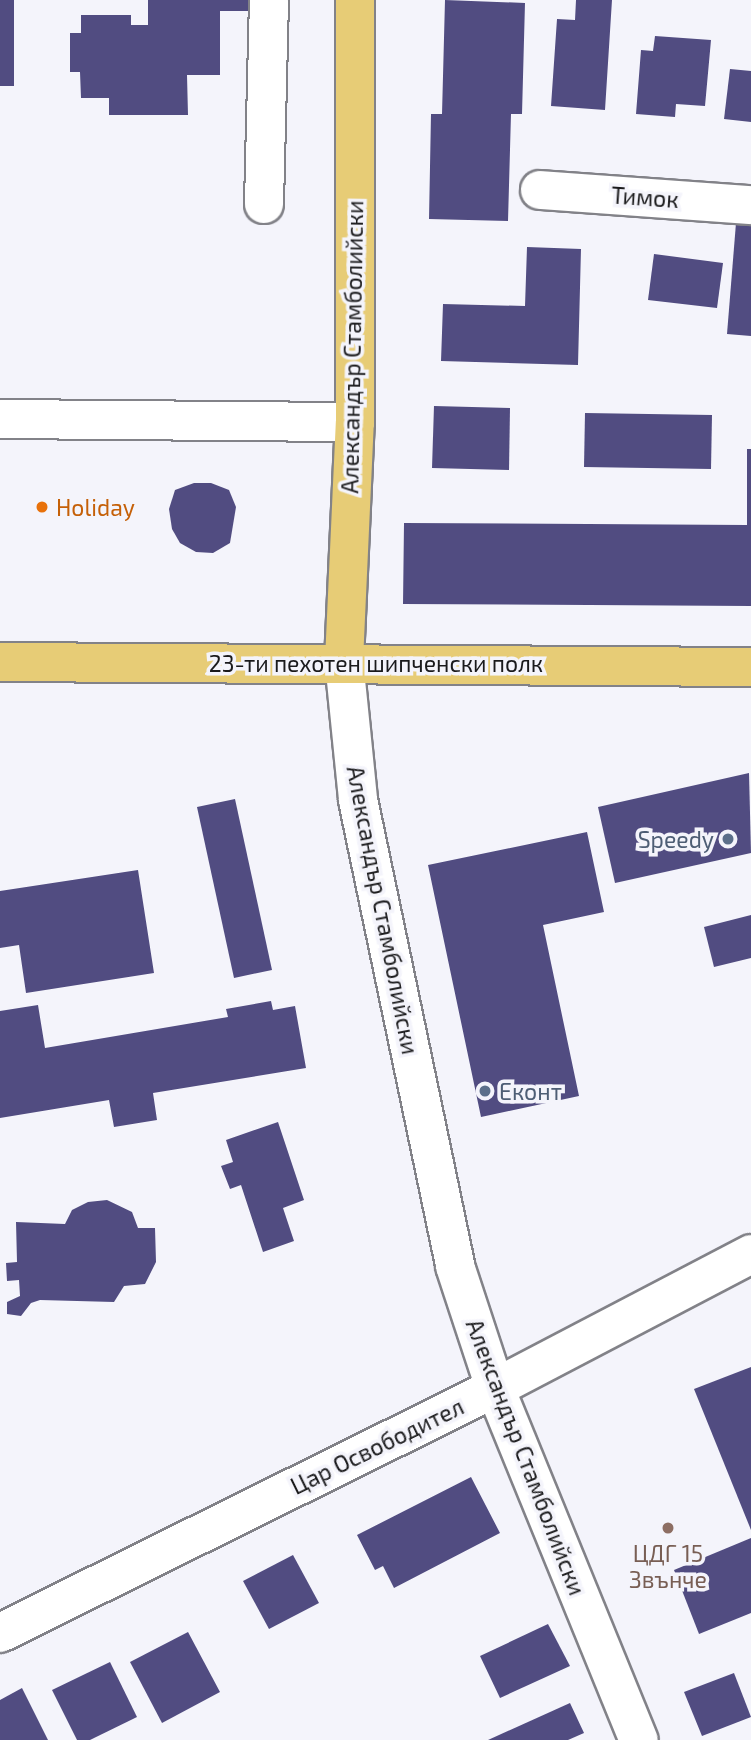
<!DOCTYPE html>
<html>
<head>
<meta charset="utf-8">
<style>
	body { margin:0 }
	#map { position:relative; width:751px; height:1740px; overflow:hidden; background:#f4f4fb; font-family:"Exo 2",sans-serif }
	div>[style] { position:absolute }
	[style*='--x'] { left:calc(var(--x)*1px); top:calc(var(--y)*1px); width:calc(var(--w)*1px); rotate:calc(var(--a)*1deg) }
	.building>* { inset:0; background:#514c81 }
	.roads { filter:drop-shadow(2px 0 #828288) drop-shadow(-2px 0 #828288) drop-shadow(0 2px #828288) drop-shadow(0 -2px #828288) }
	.minor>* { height:38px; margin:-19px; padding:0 19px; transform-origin:19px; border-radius:19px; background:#fff }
	.major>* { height:38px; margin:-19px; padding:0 19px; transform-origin:19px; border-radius:19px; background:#e7cc76 }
	.dots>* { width:19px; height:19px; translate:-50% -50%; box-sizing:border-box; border:4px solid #f4f4fb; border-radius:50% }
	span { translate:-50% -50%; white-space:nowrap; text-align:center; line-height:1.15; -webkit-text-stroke:7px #f4f4fb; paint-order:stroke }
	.street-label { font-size:23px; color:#1a1a1c }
	.food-label { font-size:23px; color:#c56008 }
	.left { translate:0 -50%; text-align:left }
	.service-label { font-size:23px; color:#4e5e75 }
	.right { translate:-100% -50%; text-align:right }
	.education-label { font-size:23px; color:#785e54 }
</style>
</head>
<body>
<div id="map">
	<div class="building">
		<i style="clip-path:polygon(0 0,14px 0,14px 86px,0 86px)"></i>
		<i style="clip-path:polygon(148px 0,249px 0,249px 11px,220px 11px,220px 75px,187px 75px,188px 115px,109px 115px,109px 98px,81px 98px,80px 72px,70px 72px,70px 33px,81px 33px,81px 15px,131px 15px,131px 25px,148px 25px)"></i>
		<i style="clip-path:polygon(445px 0,525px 3px,522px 114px,511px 114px,508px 221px,429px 219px,431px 114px,442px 114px)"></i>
		<i style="clip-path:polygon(576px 0,612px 0,605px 110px,551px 106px,557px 19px,575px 20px)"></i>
		<i style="clip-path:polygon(655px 36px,711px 40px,705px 106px,676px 104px,675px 117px,636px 114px,641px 50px,653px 51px)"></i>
		<i style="clip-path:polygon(730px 69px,751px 71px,751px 122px,724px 119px)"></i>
		<i style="clip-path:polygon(736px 223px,751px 224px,751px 336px,727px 334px)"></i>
		<i style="clip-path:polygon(527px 247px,581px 249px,578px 365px,441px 361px,443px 304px,525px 306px)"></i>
		<i style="clip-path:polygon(654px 254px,723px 263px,717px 308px,648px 300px)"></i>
		<i style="clip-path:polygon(434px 406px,510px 408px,509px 470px,432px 468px)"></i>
		<i style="clip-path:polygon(585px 413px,712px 415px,711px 469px,584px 467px)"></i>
		<i style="clip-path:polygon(747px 449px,751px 449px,751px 606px,403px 604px,404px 523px,747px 525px)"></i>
		<i style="clip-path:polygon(194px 483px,211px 483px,229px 490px,236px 507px,230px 543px,213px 553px,196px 552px,180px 543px,172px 529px,169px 509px,175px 490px)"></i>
		<i style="clip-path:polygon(749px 773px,751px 853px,615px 883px,598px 807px)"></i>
		<i style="clip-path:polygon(235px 799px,272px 970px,234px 978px,197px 807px)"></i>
		<i style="clip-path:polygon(587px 832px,604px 912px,543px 925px,579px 1096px,481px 1117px,428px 865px)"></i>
		<i style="clip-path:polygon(138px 870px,154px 973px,26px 993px,19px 945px,0 948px,0 891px)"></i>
		<i style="clip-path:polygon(751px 915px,751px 958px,714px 967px,704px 927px)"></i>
		<i style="clip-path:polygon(271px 1001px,273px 1010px,295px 1006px,306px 1068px,153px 1093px,157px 1120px,114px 1127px,109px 1100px,0 1118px,0 1011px,38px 1005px,45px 1048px,228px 1017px,226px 1009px)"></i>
		<i style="clip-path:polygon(278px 1122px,304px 1200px,283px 1208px,294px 1241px,263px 1252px,241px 1185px,230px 1189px,221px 1166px,233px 1162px,226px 1140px)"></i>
		<i style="clip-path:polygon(107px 1200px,132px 1212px,138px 1228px,155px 1228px,156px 1262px,145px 1284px,124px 1286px,114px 1302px,40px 1300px,31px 1303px,21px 1316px,7px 1314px,7px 1302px,20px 1296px,19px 1280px,7px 1281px,6px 1263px,17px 1262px,16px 1222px,65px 1224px,72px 1210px,88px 1202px)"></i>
		<i style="clip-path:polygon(751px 1367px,751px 1530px,694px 1389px)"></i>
		<i style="clip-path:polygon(471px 1477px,500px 1533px,394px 1588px,383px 1566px,375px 1570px,357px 1535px)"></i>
		<i style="clip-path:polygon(751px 1538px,751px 1613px,699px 1634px,674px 1570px)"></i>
		<i style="clip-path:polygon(293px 1555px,319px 1603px,269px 1629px,243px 1581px)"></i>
		<i style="clip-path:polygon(548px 1624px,570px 1666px,500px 1698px,480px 1656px)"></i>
		<i style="clip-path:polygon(188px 1632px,220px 1692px,162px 1723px,130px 1662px)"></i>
		<i style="clip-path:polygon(110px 1662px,137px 1717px,90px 1740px,77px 1740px,52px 1690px)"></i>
		<i style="clip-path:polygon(734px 1673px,751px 1717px,702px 1736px,684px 1692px)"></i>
		<i style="clip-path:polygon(22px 1688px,48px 1740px,0 1740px,0 1700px)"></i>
		<i style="clip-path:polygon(570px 1703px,584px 1733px,568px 1740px,488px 1740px)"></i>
	</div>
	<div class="roads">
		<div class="minor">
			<i style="--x:540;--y:190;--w:212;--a:4.1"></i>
			<i style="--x:264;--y:204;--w:204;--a:-88.6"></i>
			<i style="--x:0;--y:419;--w:355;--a:0.5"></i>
			<i style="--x:344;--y:661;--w:140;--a:84.2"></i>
			<i style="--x:358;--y:800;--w:476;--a:78.2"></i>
			<i style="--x:455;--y:1266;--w:128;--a:71.8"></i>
			<i style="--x:495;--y:1388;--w:380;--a:67.8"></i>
			<i style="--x:0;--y:1633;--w:552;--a:-26.33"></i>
			<i style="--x:495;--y:1388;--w:289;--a:-27.6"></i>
		</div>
		<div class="major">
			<i style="--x:344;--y:661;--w:239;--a:-87.4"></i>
			<i style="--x:355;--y:422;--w:422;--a:-90"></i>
			<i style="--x:0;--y:662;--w:751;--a:0.38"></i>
		</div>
	</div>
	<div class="dots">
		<i style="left:42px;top:507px;background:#e8710a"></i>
		<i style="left:728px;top:839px;background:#5c6f8a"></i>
		<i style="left:485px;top:1091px;background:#5c6f8a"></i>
		<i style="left:668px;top:1528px;background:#8d6e63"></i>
	</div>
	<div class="street-label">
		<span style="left:645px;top:197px;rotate:4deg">Тимок</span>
		<span style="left:352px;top:347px;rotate:-89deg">Александър Стамболийски</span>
		<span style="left:376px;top:663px">23-ти пехотен шипченски полк</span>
		<span style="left:383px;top:910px;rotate:79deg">Александър Стамболийски</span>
		<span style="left:377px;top:1446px;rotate:-26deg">Цар Освободител</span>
		<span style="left:526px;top:1457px;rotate:69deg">Александър Стамболийски</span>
	</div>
	<div class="food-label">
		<span class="left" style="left:56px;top:507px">Holiday</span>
	</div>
	<div class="service-label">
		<span class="right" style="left:714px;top:839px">Speedy</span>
		<span class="left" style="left:499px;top:1091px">Еконт</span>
	</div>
	<div class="education-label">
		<span style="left:668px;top:1566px">ЦДГ 15<br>Звънче</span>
	</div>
</div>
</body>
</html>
